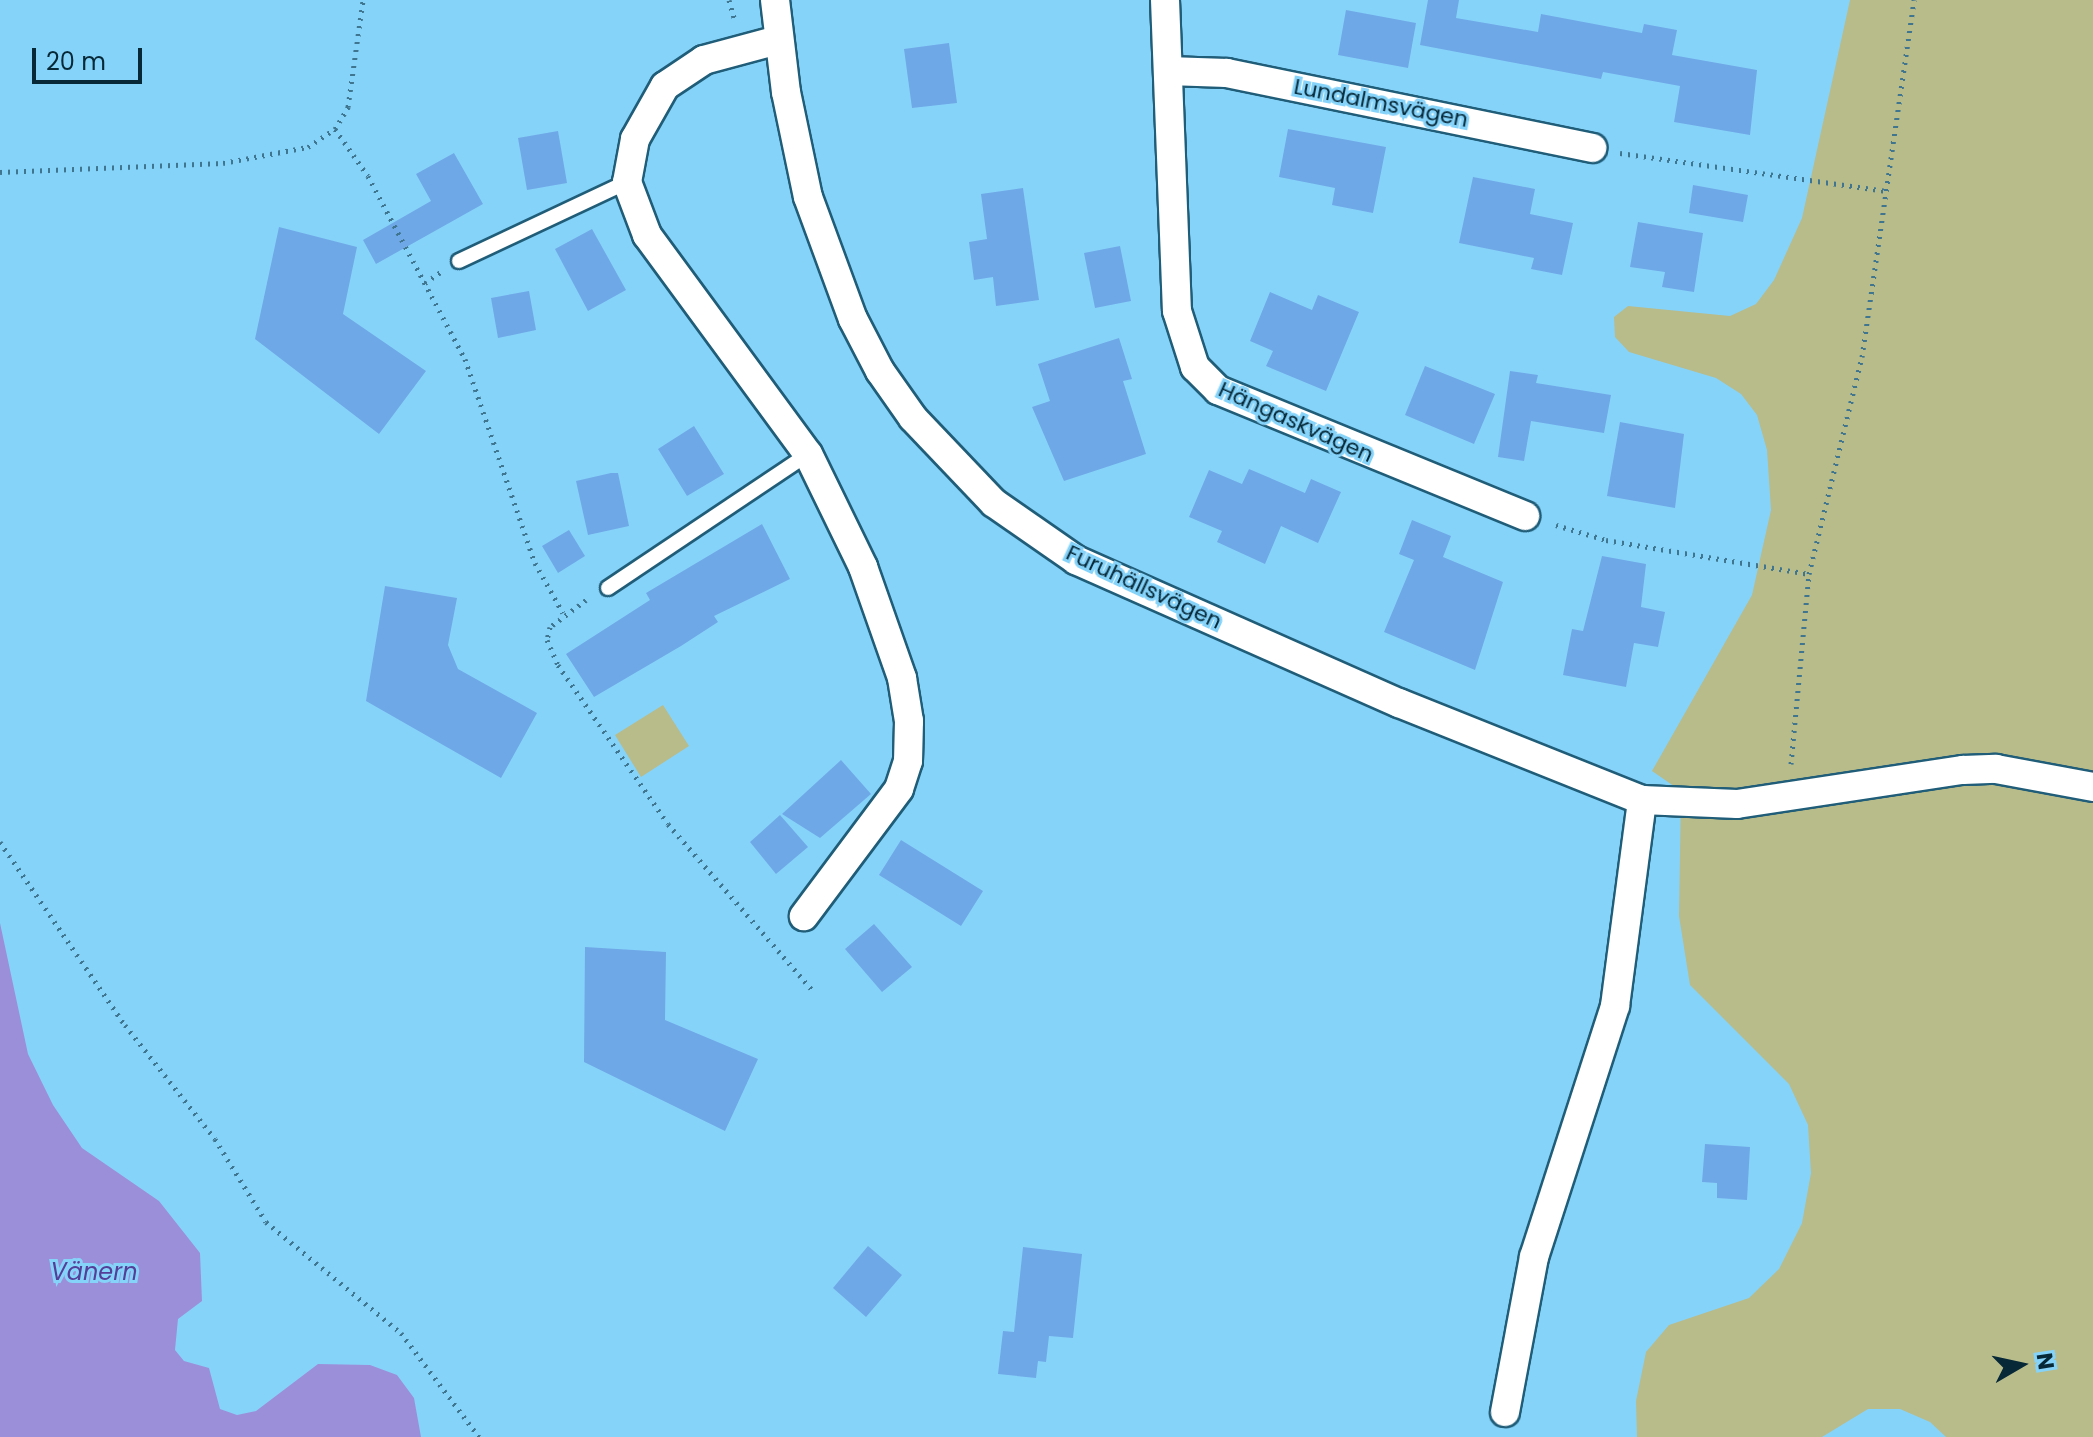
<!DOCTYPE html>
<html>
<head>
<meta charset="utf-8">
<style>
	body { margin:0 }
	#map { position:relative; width:2093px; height:1437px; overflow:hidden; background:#86d3fa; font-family:Poppins,sans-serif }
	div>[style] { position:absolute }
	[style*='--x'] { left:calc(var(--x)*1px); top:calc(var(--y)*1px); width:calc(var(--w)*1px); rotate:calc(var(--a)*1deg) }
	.green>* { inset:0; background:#b8bb8a }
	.water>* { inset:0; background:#9c8fda }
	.building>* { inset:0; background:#6fa8e7 }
	.path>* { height:5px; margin-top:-2.5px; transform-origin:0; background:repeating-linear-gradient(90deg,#40758f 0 2px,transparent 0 8px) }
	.roads { filter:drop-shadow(2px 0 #205d78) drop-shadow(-2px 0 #205d78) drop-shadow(0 2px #205d78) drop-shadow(0 -2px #205d78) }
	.service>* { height:14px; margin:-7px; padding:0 7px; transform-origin:7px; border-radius:7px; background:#fff }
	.minor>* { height:28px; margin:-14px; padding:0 14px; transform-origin:14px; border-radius:14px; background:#fff }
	span { translate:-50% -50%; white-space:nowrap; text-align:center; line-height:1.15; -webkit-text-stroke:6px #86d3fa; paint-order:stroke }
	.street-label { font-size:22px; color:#062837 }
	.water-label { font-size:24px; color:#553e97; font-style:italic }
	.north { position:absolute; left:1981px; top:1325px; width:80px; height:80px; -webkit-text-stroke:6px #86d3fa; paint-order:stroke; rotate:81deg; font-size:22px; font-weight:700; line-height:32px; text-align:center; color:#062837 }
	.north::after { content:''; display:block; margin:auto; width:28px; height:36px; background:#062837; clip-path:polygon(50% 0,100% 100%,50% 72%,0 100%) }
	.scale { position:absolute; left:32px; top:48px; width:110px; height:36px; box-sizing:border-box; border:4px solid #062837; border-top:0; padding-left:10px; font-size:24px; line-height:28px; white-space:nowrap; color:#062837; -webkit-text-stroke:6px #86d3fa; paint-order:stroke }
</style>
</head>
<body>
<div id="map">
	<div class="green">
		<i style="clip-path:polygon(1850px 0,2093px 0,2093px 1437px,1946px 1437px,1930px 1422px,1900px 1409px,1868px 1409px,1822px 1437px,1637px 1437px,1636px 1401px,1646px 1352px,1669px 1325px,1749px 1298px,1779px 1269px,1802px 1223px,1811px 1173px,1808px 1125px,1789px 1084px,1690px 985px,1679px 916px,1681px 791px,1652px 771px,1752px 595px,1771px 510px,1767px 450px,1757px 415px,1741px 394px,1716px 378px,1629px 352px,1615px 337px,1614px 317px,1628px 306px,1730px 316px,1756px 304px,1774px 280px,1802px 218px)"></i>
		<i style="clip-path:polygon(663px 705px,689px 746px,641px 777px,615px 735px)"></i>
	</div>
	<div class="water">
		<i style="clip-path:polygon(0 923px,28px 1054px,53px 1105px,82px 1148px,159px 1201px,200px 1253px,202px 1301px,178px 1319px,175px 1350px,184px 1361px,209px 1368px,220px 1409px,237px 1415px,256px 1411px,318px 1364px,370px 1365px,397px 1375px,414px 1398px,421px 1437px,0 1437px)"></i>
	</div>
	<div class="building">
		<i style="clip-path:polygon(1428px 0,1459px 0,1456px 18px,1538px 32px,1541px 14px,1642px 33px,1644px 24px,1677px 30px,1672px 55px,1757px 70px,1750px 135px,1674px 122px,1680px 86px,1603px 72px,1601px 79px,1420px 45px)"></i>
		<i style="clip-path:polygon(1346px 10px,1416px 23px,1408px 68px,1338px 55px)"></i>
		<i style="clip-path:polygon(949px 43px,957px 103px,912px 108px,904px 49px)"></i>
		<i style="clip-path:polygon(1288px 129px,1386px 147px,1373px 213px,1332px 205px,1335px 188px,1279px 177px)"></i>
		<i style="clip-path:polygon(558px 131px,567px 183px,527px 190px,518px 138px)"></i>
		<i style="clip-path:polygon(454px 153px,483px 204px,376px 264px,363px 240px,431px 201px,416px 174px)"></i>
		<i style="clip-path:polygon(1473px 177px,1535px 189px,1530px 214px,1573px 223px,1562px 275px,1531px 269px,1534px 258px,1459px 243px)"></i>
		<i style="clip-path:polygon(1693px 185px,1748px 195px,1743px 222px,1689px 213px)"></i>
		<i style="clip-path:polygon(1023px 188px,1039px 300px,996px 306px,993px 277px,974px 280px,969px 242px,987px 239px,981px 194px)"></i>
		<i style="clip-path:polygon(1638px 222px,1703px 233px,1694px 292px,1662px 287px,1665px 272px,1630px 267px)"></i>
		<i style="clip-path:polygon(279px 227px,357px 247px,343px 314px,426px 371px,379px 434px,255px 339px)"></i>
		<i style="clip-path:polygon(592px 229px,626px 290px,588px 311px,555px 249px)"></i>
		<i style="clip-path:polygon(1120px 246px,1131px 301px,1095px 308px,1084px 253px)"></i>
		<i style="clip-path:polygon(529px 291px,536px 330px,498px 338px,491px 298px)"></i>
		<i style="clip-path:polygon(1270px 292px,1312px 310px,1318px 295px,1359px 312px,1326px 391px,1266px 366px,1273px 351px,1250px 341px)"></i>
		<i style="clip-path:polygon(1119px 338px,1132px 379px,1123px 381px,1146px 454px,1064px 481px,1032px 407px,1050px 401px,1038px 364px)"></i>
		<i style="clip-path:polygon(1425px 366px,1495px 394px,1474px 444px,1405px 415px)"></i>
		<i style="clip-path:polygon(1510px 371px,1538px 375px,1536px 383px,1611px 395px,1604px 433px,1531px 421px,1524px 461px,1498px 457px)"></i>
		<i style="clip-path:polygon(1620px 422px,1684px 434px,1675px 508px,1607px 496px)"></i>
		<i style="clip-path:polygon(694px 426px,724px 474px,687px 496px,658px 449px)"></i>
		<i style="clip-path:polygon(1249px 469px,1305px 493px,1311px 479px,1341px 492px,1318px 543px,1281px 526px,1265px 564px,1217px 542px,1222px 531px,1189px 517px,1209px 470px,1242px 484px)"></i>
		<i style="clip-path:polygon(611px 473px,618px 473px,629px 526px,588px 535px,576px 481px)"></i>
		<i style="clip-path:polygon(1412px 520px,1451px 536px,1443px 557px,1503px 582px,1475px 670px,1384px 632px,1414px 560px,1399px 554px)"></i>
		<i style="clip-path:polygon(762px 524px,790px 579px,714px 616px,718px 622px,681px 646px,594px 697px,566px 654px,650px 600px,646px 593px)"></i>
		<i style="clip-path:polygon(569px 530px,585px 556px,558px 573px,542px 546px)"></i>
		<i style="clip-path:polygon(1602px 556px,1646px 564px,1641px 607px,1665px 612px,1658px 647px,1634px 643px,1626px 687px,1563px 675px,1572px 629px,1583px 631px)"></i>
		<i style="clip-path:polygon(385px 586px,457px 598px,448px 645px,458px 669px,537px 713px,501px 778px,366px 701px)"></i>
		<i style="clip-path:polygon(841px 760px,871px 794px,820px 838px,782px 814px)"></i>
		<i style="clip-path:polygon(780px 815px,808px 847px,776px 874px,750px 842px)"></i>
		<i style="clip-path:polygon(901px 840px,983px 891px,961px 926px,879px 875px)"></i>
		<i style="clip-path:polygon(874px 924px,912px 967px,882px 992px,845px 949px)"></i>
		<i style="clip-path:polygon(585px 947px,666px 952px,665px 1020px,758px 1059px,725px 1131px,584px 1062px)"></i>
		<i style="clip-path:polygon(1705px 1144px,1750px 1147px,1747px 1200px,1717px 1198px,1717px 1183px,1702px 1182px)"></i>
		<i style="clip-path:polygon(868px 1246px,902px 1275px,866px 1317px,833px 1288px)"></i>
		<i style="clip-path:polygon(1023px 1247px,1082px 1254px,1073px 1338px,1049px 1336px,1046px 1362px,1038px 1361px,1036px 1378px,998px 1374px,1003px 1331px,1014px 1332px)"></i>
	</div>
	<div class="path">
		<i style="--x:729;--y:0;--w:19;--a:74"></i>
		<i style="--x:335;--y:129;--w:57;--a:54.9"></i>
		<i style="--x:368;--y:176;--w:207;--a:62.1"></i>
		<i style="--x:465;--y:359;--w:216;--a:71.1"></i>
		<i style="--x:535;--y:563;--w:57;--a:60.8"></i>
		<i style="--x:1620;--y:153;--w:271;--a:8.1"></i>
		<i style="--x:0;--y:172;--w:223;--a:-2.3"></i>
		<i style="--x:223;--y:163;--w:86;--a:-10.7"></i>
		<i style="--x:308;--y:147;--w:32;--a:-34"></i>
		<i style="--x:335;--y:129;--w:26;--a:-59"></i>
		<i style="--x:348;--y:107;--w:108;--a:-82"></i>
		<i style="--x:425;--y:283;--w:19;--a:-35"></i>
		<i style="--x:1556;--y:525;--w:52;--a:16.7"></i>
		<i style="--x:1606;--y:540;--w:206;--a:9.5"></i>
		<i style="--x:1809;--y:574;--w:223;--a:-76.3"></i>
		<i style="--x:1862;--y:357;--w:361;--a:-81.7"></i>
		<i style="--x:586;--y:600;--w:45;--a:143.1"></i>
		<i style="--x:550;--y:627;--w:13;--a:103"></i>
		<i style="--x:547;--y:640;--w:27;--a:66"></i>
		<i style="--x:558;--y:665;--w:193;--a:55.3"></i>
		<i style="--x:668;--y:824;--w:223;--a:49"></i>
		<i style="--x:1791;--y:764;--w:191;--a:-84.6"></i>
		<i style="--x:0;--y:842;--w:222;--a:55.7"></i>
		<i style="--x:125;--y:1025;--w:145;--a:51.7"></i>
		<i style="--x:215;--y:1139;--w:97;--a:58.4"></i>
		<i style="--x:266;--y:1222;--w:175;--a:39.4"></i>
		<i style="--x:401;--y:1333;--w:130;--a:53.1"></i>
	</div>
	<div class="roads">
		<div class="service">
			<i style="--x:459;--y:261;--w:186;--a:-25.2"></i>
			<i style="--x:608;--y:588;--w:241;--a:-33.8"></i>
		</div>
		<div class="minor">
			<i style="--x:775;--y:0;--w:93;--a:83.2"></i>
			<i style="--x:786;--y:92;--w:107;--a:78.2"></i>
			<i style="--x:808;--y:197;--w:130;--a:69.8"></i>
			<i style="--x:853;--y:319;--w:59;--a:62.6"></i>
			<i style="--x:880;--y:371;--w:57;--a:54.9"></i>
			<i style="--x:913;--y:418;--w:117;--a:46.4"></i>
			<i style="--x:994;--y:503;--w:100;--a:34.8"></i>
			<i style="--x:1076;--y:560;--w:353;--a:23.9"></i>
			<i style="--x:1399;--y:703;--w:262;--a:21.8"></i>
			<i style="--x:1642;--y:800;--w:95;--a:2.4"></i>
			<i style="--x:1737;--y:804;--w:229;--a:-8.6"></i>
			<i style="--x:1963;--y:770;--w:33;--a:-2"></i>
			<i style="--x:1996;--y:769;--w:99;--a:10.5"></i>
			<i style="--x:1165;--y:0;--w:311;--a:87.8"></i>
			<i style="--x:1177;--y:311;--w:59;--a:72.2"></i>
			<i style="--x:1195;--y:367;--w:33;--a:45"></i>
			<i style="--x:1218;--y:390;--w:332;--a:22.3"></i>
			<i style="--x:778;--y:40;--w:77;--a:164.9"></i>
			<i style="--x:704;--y:60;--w:47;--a:146.3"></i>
			<i style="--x:665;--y:86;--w:61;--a:119.5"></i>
			<i style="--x:635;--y:139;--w:44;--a:100.5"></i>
			<i style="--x:627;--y:182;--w:57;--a:69.3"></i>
			<i style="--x:647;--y:235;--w:272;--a:53.7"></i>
			<i style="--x:808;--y:454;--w:126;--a:64"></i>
			<i style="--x:863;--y:567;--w:118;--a:70.6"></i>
			<i style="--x:902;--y:678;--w:44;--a:80.8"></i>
			<i style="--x:909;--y:721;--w:40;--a:91.4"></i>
			<i style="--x:908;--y:761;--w:29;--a:108"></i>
			<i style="--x:899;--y:789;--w:159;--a:126.8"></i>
			<i style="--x:1168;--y:71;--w:59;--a:1.9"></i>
			<i style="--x:1227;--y:73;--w:373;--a:11.6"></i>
			<i style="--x:1505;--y:1412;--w:158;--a:-79.4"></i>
			<i style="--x:1534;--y:1257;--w:264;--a:-72.1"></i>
			<i style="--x:1615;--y:1006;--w:208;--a:-82.5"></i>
		</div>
	</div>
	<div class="street-label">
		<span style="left:1381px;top:103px;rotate:11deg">Lundalmsvägen</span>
		<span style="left:1296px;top:422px;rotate:24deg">Hängaskvägen</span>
		<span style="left:1144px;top:587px;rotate:25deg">Furuhällsvägen</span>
	</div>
	<div class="water-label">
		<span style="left:94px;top:1272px">Vänern</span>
	</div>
	<div class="north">N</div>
	<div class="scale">20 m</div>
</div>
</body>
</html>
